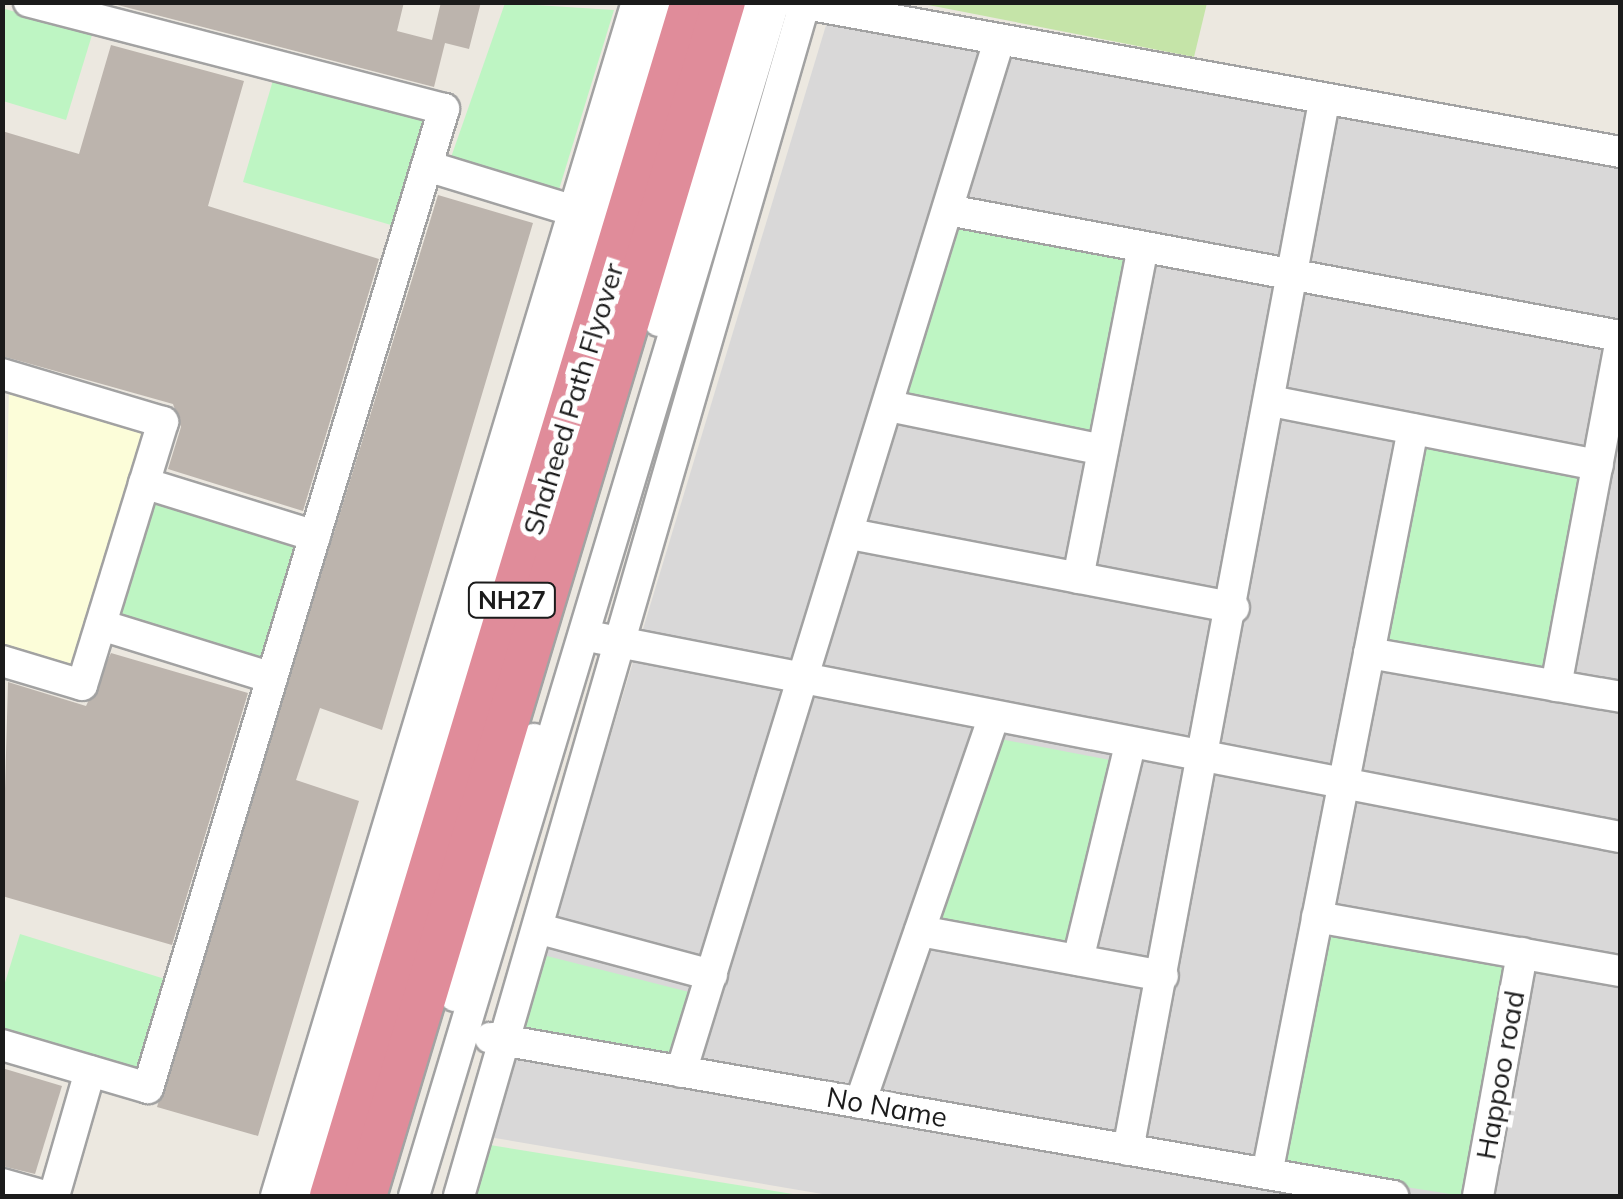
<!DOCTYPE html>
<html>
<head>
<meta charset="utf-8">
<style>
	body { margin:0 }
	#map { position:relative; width:1623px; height:1199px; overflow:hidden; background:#ece8e0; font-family:Mulish,sans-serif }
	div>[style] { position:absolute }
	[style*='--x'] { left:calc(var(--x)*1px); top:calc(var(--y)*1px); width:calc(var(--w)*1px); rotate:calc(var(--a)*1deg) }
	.residential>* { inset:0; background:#d9d8d8 }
	.education>* { inset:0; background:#fcfdd9 }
	.grass>* { inset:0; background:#c5e4a8 }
	.park>* { inset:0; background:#bef5c3 }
	.building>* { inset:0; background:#bcb4ad }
	.roads { filter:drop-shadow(2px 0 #a2a2a2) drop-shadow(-2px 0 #a2a2a2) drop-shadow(0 2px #a2a2a2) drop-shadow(0 -2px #a2a2a2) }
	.minor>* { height:30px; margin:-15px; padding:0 15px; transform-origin:15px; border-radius:15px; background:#fff }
	.highway>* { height:42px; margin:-21px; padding:0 21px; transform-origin:21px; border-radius:21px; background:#e08c9a }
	span { translate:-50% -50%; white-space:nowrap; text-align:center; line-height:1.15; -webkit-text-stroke:10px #fff; paint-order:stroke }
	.shield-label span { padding:2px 8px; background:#fff; border:2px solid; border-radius:8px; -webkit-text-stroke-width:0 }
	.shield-label { font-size:25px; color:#1b1b1b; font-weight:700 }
	.street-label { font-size:28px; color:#1b1b1b }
	.frame { position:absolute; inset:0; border:5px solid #1b1b1b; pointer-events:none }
</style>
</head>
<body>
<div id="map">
	<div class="residential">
		<i style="clip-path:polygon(827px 22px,1620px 169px,1620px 1196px,834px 1196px,489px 1137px)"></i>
	</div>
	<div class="education">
		<i style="clip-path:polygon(9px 388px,147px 430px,74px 670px,3px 649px)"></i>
	</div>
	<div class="grass">
		<i style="clip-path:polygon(918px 3px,1207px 3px,1194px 57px)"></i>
	</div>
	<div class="park">
		<i style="clip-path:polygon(505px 3px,614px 10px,557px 196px,449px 163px)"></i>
		<i style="clip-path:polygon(2px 8px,92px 35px,66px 120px,3px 101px)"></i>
		<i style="clip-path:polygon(276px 70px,431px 116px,398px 227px,243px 182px)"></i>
		<i style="clip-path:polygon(957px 227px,1128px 260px,1091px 434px,906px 399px)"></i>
		<i style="clip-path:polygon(1424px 445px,1583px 475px,1545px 674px,1386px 644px)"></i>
		<i style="clip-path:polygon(151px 496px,301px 541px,263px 664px,113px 619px)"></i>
		<i style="clip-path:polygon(1000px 739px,1110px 760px,1068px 950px,939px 923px)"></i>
		<i style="clip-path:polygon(1323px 929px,1507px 963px,1463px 1196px,1278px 1167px)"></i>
		<i style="clip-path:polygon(20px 934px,165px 979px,136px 1073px,3px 1032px,3px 989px)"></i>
		<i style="clip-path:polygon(547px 956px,697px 994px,673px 1060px,521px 1034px)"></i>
		<i style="clip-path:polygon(490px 1145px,805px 1196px,474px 1196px)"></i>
	</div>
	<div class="building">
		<i style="clip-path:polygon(106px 2px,404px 2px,397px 31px,432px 40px,441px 2px,481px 2px,469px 49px,445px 43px,434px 87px)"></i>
		<i style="clip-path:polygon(111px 45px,244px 81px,208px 206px,379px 259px,303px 511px,168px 469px,181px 427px,173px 404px,2px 356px,2px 131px,79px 154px)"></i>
		<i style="clip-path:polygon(438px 195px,533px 223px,382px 730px,320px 708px,296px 780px,359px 801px,258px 1136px,157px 1107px)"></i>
		<i style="clip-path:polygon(111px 653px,248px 693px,172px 945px,2px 896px,8px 682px,86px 706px)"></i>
		<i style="clip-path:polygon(2px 1068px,62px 1086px,35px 1174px,2px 1166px)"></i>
	</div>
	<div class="roads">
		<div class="minor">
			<i style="--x:795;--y:2;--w:839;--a:10.3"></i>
			<i style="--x:427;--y:166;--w:154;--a:17"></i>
			<i style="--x:948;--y:210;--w:684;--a:10.62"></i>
			<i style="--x:659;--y:321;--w:333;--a:-73.6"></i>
			<i style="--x:2;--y:374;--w:168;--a:16.6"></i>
			<i style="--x:163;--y:422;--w:275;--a:107.1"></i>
			<i style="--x:82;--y:685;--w:84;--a:-163.3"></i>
			<i style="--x:1271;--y:401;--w:333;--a:11.1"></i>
			<i style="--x:889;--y:406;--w:218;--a:11.6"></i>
			<i style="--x:144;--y:483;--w:179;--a:17.2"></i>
			<i style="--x:851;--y:534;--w:390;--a:10.9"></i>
			<i style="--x:1078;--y:578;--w:336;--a:-78.9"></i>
			<i style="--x:101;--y:625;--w:179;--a:17.2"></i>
			<i style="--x:598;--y:638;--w:1041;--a:11.02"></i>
			<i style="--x:1369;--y:653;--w:255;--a:9.9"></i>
			<i style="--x:1556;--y:686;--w:349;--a:-79.4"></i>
			<i style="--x:1317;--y:917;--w:308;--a:10.1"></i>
			<i style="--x:540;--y:929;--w:178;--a:15"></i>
			<i style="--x:920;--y:931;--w:247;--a:10.5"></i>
			<i style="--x:1078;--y:960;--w:221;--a:-76.4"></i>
			<i style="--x:455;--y:996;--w:269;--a:-72.9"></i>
			<i style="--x:490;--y:1038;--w:917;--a:9.92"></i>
			<i style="--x:2;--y:1045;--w:152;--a:16.4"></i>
			<i style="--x:148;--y:1088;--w:1023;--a:-73.18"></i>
			<i style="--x:444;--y:109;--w:429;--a:-165.5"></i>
			<i style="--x:681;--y:1072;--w:1079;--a:-72.86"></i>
			<i style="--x:860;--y:1103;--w:406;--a:-70.9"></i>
			<i style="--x:1128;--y:1150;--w:1066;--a:-79.41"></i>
			<i style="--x:1267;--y:1174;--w:759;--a:-78.91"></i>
			<i style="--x:2;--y:1184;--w:45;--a:15.6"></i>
			<i style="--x:54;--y:1196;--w:130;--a:-73.9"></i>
			<i style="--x:276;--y:1196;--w:1247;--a:-73.18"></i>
			<i style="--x:299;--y:1196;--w:1248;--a:-73.13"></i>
			<i style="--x:414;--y:1196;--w:1247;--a:-73.22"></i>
			<i style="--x:459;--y:1196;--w:1243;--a:-73.84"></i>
			<i style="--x:1478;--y:1196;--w:247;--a:-79.7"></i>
		</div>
		<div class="highway">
			<i style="--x:331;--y:1196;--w:1247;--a:-73.18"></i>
			<i style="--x:365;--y:1196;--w:1247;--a:-73.27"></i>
		</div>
	</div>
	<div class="shield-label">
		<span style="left:512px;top:600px">NH27</span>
	</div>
	<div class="street-label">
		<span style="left:573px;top:399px;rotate:-73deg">Shaheed Path Flyover</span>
		<span style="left:1500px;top:1075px;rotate:-80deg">Happoo road</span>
		<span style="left:887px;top:1107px;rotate:10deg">No Name</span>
	</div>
	<div class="frame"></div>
</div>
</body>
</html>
